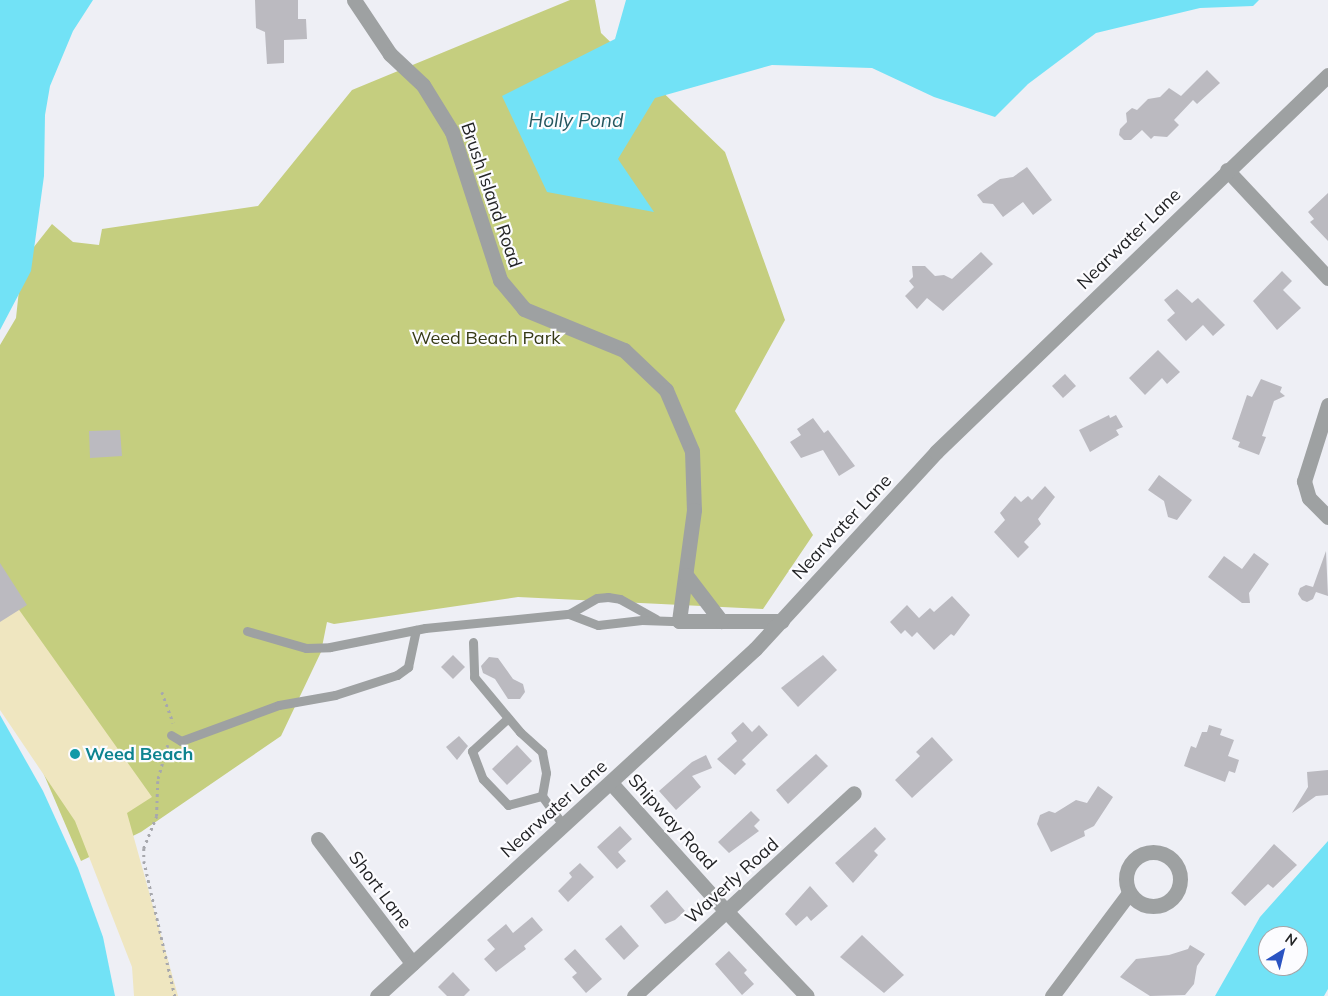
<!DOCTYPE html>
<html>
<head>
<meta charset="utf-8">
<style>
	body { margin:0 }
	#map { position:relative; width:1328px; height:996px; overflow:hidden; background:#eeeff5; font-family:Mulish,sans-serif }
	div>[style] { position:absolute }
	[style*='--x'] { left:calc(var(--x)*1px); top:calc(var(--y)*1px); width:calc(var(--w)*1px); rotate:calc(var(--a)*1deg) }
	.green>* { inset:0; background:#c5ce7f }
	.sand>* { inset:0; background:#efe6c0 }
	.water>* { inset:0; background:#72e2f6 }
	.building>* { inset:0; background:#bbbac0 }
	.path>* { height:2.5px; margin-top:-1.25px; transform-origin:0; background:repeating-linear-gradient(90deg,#a7a8ad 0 2.5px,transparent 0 6.5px) }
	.lane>* { height:9px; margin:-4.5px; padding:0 4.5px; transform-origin:4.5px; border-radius:4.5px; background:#9ea1a2 }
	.street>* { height:15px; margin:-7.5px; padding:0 7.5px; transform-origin:7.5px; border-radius:7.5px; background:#9ea1a2 }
	.street>.ring { margin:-7.5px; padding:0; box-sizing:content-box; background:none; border:15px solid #9ea1a2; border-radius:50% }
	.dots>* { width:14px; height:14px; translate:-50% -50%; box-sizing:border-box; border:2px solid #fcfcff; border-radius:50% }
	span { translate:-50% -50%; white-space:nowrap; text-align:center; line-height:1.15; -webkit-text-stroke:4.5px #fcfcff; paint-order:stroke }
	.street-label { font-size:18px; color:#222325 }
	.park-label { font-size:18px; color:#353915 }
	.culture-label { font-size:18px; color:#0d838f; font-weight:700 }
	.left { translate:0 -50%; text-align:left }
	.water-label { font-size:19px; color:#25565e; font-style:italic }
	.north { position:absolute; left:1258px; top:926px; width:50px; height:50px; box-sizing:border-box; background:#fcfcff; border:1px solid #a5a5a8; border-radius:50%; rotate:36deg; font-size:14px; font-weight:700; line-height:20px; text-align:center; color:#222325 }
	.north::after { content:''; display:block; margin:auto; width:18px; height:22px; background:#2a53c2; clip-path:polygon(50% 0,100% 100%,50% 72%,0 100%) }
</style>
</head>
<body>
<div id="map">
	<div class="green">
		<i style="clip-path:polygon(570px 0,595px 0,601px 33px,725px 152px,785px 320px,735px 411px,813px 535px,763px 609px,518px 597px,334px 624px,327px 622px,321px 652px,281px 736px,141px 832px,81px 861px,39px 763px,0 704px,0 345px,16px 318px,22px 262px,52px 224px,73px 242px,99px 245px,102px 229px,258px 206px,352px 90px)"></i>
	</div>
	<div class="sand">
		<i style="clip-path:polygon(0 583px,152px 797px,127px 813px,178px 996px,134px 996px,132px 967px,75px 821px,0 710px)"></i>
	</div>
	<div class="water">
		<i style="clip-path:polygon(0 0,93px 0,73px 31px,50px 86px,45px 115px,44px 176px,31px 271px,0 330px)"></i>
		<i style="clip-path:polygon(626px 0,1259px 0,1253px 6px,1200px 8px,1096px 33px,1028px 84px,995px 117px,934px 97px,872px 68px,772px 65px,655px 98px,618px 159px,654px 212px,547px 192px,502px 96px,615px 39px)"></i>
		<i style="clip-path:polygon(0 715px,43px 791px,78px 868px,103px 937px,115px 996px,0 996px)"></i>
		<i style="clip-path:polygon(evenodd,1328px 841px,1328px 989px,1324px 996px,1215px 996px,1260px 917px,1328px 841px,1268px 936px,1298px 936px,1298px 966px,1268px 966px,1268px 936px)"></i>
	</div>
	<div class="building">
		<i style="clip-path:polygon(255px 0,298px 0,298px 19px,306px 19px,307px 39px,284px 40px,284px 63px,267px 64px,265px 32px,256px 28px)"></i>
		<i style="clip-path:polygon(1207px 70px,1220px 83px,1197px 104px,1193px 100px,1174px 120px,1179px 125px,1167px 137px,1154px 136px,1151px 139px,1142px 130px,1131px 140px,1124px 140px,1119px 135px,1120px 129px,1127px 122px,1126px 113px,1132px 108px,1137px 110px,1148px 99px,1160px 97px,1169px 88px,1181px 96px)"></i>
		<i style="clip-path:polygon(1027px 167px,1052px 200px,1033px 215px,1023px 202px,1003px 217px,993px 204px,983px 203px,977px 195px,1000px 179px,1013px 177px)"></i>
		<i style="clip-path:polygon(1328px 193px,1328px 241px,1310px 222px,1314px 219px,1308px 212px)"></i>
		<i style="clip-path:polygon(981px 252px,993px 264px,943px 311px,927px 298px,917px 309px,905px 296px,914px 287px,909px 281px,913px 277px,912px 266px,925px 266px,935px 276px,944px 275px,952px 279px)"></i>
		<i style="clip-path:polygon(1282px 271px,1292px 281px,1283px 290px,1301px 308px,1277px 330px,1253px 301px)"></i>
		<i style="clip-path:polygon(1177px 289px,1192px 303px,1198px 298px,1225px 325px,1213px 336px,1203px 325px,1186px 341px,1167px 320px,1175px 313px,1164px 300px)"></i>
		<i style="clip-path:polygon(1158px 350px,1180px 372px,1167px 384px,1162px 378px,1145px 395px,1129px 378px)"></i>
		<i style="clip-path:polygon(1065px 374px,1076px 386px,1063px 398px,1052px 386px)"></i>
		<i style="clip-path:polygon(1261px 379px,1282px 387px,1280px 392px,1285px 396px,1274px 401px,1262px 436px,1266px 437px,1259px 455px,1238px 447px,1240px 442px,1232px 439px,1247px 395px,1252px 397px)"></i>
		<i style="clip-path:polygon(1109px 415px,1110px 418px,1116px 415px,1123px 427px,1116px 430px,1119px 435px,1090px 452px,1079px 430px)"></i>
		<i style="clip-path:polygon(813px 418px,824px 433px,828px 430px,855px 466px,839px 476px,823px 450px,801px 458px,790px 442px,801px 435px,797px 429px)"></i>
		<i style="clip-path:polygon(120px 430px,122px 456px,90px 458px,89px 431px)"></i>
		<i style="clip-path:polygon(1159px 475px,1192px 500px,1177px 520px,1168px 517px,1164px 501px,1148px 490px)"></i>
		<i style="clip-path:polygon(1045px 486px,1055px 497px,1038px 519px,1041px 524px,1024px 542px,1029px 547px,1018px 558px,994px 532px,1005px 520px,1000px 513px,1015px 496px,1021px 502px,1028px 496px,1032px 500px)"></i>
		<i style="clip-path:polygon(1326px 551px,1328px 596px,1316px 592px,1313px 599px,1307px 602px,1302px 600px,1298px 594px,1300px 588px,1306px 585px,1313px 587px)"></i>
		<i style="clip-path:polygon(1254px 553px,1269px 564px,1249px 593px,1250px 603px,1242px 603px,1208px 577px,1224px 556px,1242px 569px)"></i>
		<i style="clip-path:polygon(0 563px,27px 605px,0 622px)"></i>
		<i style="clip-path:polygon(952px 596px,970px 615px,954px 636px,951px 634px,934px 650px,917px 632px,912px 637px,905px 630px,901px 634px,890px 622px,907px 605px,919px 618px,930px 608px,934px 612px)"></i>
		<i style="clip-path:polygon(453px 655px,465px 667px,453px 679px,441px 667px)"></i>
		<i style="clip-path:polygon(823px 655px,837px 670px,798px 707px,781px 688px)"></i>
		<i style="clip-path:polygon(489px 657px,498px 658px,513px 679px,523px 684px,525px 692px,520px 699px,508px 699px,495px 679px,483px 673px,481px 666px)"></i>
		<i style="clip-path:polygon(743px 722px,752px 732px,759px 725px,768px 735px,742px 760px,746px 764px,735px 775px,717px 759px,737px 741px,731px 733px)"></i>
		<i style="clip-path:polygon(1209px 725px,1222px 729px,1220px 735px,1234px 740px,1228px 756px,1239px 760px,1235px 773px,1229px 771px,1225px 782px,1184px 766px,1191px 746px,1196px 748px,1202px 732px,1207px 732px)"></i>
		<i style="clip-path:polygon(459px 736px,468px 746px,457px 760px,446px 747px)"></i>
		<i style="clip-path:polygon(932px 737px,953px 760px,912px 798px,895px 780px,920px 756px,916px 752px)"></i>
		<i style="clip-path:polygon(517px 745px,532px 761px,507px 785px,492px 769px)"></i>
		<i style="clip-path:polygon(816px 754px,828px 766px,788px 804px,776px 790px)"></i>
		<i style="clip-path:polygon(706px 755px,712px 768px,692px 776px,701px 787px,676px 810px,659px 791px,692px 762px)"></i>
		<i style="clip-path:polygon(1328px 770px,1328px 795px,1316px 796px,1292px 813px,1308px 787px,1307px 772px)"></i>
		<i style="clip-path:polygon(1098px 786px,1113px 797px,1094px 826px,1084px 831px,1085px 836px,1051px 852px,1037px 824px,1040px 815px,1049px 811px,1055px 813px,1076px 800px,1087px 803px)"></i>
		<i style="clip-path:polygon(751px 811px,760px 820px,754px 826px,759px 831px,729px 853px,718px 842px)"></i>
		<i style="clip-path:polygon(620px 826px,632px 839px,618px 852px,626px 861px,617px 869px,597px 847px)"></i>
		<i style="clip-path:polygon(875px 827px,886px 839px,874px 851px,878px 855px,853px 883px,835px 863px)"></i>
		<i style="clip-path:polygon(1274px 844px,1297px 865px,1273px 888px,1268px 884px,1245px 906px,1231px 893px)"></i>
		<i style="clip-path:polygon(580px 863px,594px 877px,568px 902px,558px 891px,572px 877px,569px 873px)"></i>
		<i style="clip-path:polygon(810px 886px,828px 906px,811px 921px,807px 916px,796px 926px,785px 914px)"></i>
		<i style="clip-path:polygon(667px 890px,685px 911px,675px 920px,665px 924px,650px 906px)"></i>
		<i style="clip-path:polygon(532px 917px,543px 930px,524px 946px,526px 949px,496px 972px,484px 959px,495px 949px,487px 940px,506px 924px,513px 933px)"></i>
		<i style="clip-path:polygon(621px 925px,639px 946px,624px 960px,605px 939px)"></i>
		<i style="clip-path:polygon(862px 935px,904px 975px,884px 993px,840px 957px)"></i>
		<i style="clip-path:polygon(1190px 945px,1205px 954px,1197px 966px,1194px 984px,1185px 995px,1150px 996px,1120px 977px,1136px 959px,1169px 955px,1188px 949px)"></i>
		<i style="clip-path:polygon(575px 949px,602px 979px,586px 993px,572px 977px,577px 973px,564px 959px)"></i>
		<i style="clip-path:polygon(729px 951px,747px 970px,744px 973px,754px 984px,742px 995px,715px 964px)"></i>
		<i style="clip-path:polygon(453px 972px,470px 990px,464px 996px,447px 996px,438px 987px)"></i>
	</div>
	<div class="path">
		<i style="--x:162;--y:692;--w:33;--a:70"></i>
		<i style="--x:168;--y:745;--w:37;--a:106"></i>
		<i style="--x:158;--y:781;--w:35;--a:92"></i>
		<i style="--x:157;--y:816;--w:35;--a:112"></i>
		<i style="--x:144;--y:848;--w:13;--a:90"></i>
		<i style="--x:144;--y:861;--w:139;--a:77.1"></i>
	</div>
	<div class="lane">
		<i style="--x:569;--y:614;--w:32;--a:-30"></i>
		<i style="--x:597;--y:598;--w:11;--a:-5"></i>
		<i style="--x:608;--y:597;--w:12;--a:9"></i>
		<i style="--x:620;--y:599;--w:41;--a:29.1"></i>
		<i style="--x:247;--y:631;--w:61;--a:16.1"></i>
		<i style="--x:306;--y:648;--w:24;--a:-2"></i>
		<i style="--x:330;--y:647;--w:97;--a:-11.3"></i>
		<i style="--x:425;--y:628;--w:145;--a:-5.6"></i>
		<i style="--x:569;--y:614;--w:31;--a:21"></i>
		<i style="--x:598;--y:625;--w:44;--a:-6.5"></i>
		<i style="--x:642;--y:620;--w:37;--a:2"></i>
		<i style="--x:473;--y:642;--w:35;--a:88"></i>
		<i style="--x:474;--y:677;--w:72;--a:50.1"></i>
		<i style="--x:520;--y:732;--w:30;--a:42"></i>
		<i style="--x:542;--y:752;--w:21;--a:79"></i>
		<i style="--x:546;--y:773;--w:23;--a:100"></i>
		<i style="--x:542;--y:796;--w:37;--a:54"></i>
		<i style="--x:508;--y:718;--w:49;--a:137.5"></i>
		<i style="--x:472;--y:751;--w:30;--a:69"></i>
		<i style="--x:483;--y:779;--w:36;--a:46"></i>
		<i style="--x:508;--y:805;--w:35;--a:-15"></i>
		<i style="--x:171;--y:735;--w:12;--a:31"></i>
		<i style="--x:181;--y:741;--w:104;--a:-20.2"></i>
		<i style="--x:279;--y:705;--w:57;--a:-10.1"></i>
		<i style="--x:335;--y:695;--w:65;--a:-17.9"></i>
		<i style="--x:397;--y:675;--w:14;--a:-36"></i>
		<i style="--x:408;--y:667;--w:38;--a:-78"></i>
	</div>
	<div class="street">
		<i style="--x:354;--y:0;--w:65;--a:56.3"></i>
		<i style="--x:390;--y:54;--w:45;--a:43.2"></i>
		<i style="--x:423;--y:85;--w:55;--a:58.3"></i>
		<i style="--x:452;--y:132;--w:156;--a:72"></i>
		<i style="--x:500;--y:280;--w:38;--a:50"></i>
		<i style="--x:524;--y:309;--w:108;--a:22.3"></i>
		<i style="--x:624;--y:350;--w:58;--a:43.6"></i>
		<i style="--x:666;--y:390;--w:66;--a:66.9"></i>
		<i style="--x:692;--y:451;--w:59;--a:88.1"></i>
		<i style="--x:694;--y:510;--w:112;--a:97.7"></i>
		<i style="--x:679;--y:621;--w:103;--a:0"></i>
		<i style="--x:1227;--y:170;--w:148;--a:46.9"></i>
		<i style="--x:1328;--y:405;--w:80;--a:107.5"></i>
		<i style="--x:1304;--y:481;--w:18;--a:74"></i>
		<i style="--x:1309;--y:498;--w:27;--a:45"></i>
		<i style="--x:686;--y:575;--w:58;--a:52.7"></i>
		<i style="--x:611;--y:783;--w:172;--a:48.1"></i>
		<i style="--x:726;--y:911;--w:117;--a:46.4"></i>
		<i style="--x:318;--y:839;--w:156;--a:52.8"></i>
		<i class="ring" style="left:1126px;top:852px;width:39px;height:39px"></i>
		<i style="--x:377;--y:996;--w:513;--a:-42.55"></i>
		<i style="--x:755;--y:649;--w:268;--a:-47.4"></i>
		<i style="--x:936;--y:452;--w:544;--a:-43.88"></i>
		<i style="--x:634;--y:996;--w:299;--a:-42.7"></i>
		<i style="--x:1052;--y:996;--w:129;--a:-53.2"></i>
	</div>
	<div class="dots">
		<i style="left:75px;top:754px;background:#0f9aa8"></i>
	</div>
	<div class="street-label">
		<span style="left:491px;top:195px;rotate:71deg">Brush Island Road</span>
		<span style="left:1129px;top:239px;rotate:-44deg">Nearwater Lane</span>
		<span style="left:842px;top:527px;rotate:-47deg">Nearwater Lane</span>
		<span style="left:554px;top:809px;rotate:-42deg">Nearwater Lane</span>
		<span style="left:672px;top:822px;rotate:48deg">Shipway Road</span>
		<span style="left:732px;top:881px;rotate:-42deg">Waverly Road</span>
		<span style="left:380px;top:890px;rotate:53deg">Short Lane</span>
	</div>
	<div class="park-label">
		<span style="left:486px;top:338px">Weed Beach Park</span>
	</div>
	<div class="culture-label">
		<span class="left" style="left:85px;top:754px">Weed Beach</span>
	</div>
	<div class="water-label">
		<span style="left:576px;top:121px">Holly Pond</span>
	</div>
	<div class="north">N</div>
</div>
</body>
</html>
